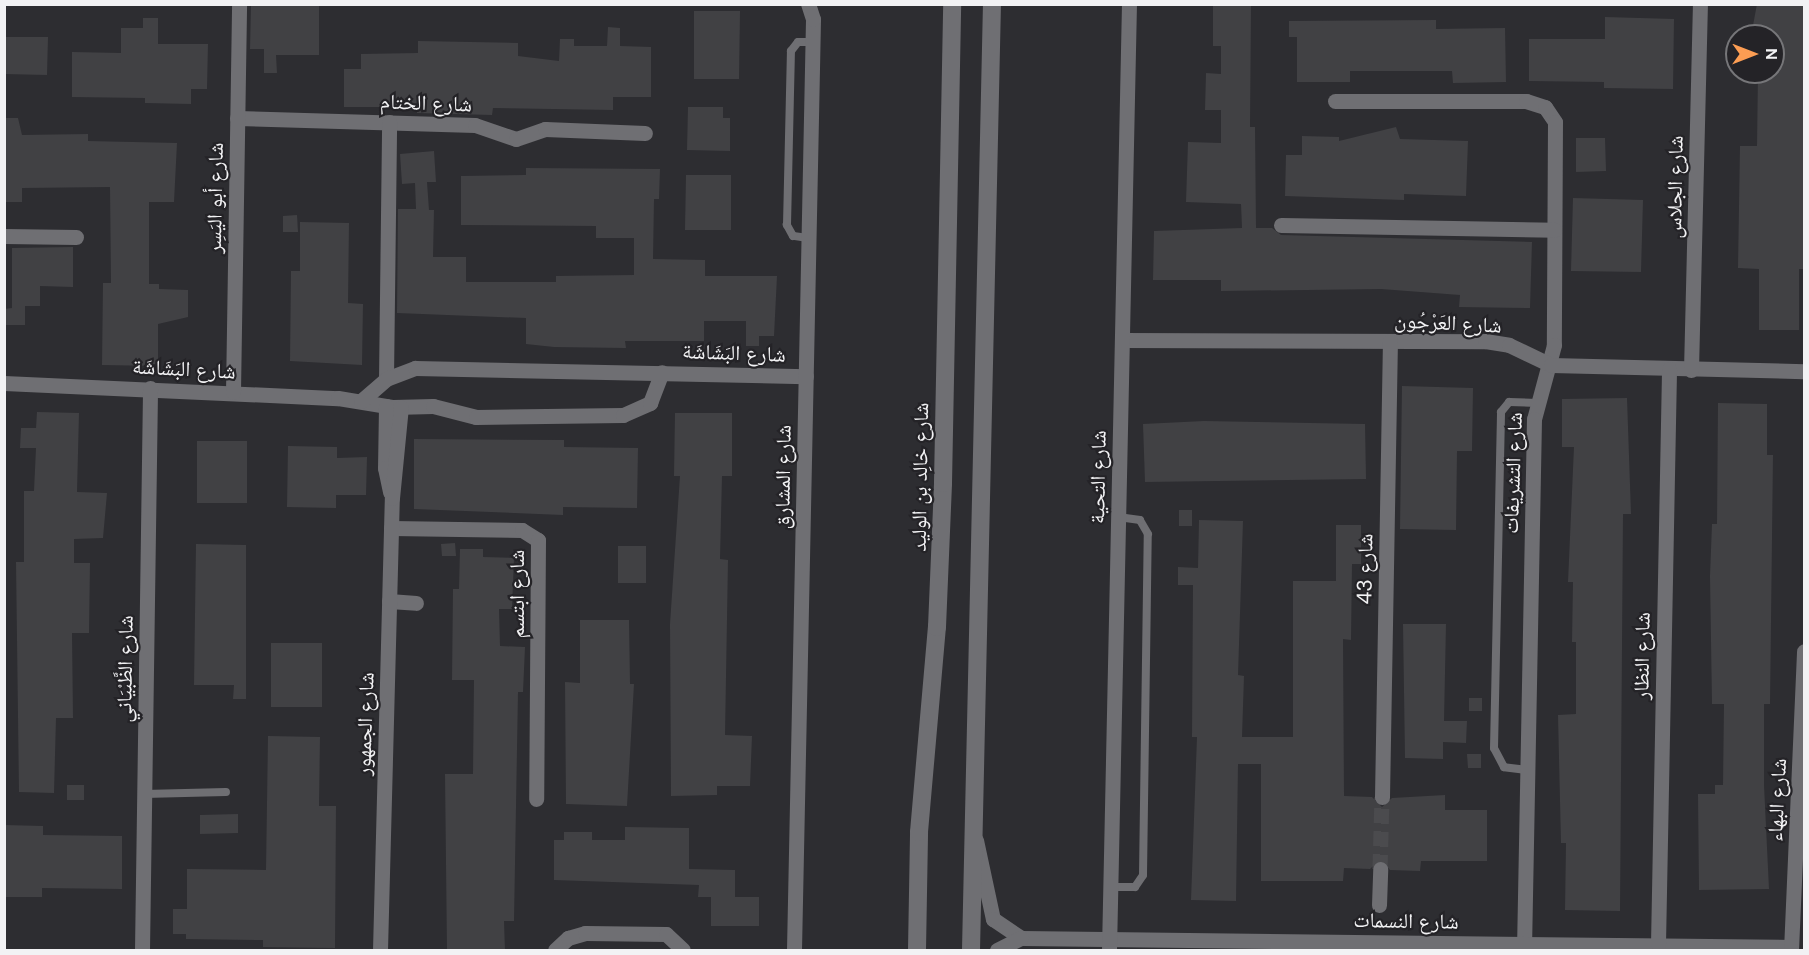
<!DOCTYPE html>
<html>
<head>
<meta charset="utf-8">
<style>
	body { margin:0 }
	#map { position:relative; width:1809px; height:955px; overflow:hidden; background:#2d2d31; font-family:"DM Sans","Noto Naskh Arabic",sans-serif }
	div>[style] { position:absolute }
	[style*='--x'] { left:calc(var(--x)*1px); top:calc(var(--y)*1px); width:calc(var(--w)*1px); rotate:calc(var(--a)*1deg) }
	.building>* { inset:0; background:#414144 }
	.street-tunnel>* { height:15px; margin-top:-7.5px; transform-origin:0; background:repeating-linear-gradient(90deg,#4b4b4e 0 15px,transparent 0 23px) }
	.lane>* { height:8px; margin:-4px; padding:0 4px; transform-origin:4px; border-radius:4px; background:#6f6f73 }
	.street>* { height:15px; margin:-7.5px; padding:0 7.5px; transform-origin:7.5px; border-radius:7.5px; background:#6f6f73 }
	.secondary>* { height:18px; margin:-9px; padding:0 9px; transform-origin:9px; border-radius:9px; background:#6f6f73 }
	span { translate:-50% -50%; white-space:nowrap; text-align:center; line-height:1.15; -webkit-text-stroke:4.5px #242327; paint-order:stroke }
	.street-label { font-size:21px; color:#f2f2f4 }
	.frame { position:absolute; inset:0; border:6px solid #f2f2f4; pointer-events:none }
	.north { position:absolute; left:1725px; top:24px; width:60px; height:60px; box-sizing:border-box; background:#242327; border:2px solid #767679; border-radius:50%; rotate:90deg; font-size:16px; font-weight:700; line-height:24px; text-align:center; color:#f2f2f4 }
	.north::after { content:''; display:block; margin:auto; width:21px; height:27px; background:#fc9d53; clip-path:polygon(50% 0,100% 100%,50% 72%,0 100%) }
</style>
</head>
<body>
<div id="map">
	<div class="building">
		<i style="clip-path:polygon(251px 4px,319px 4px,319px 55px,276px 55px,277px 73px,264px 73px,264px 49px,250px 49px)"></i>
		<i style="clip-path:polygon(1213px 4px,1251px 4px,1250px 127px,1255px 127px,1256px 228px,1272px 228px,1281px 235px,1532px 242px,1530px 308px,1459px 307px,1460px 295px,1381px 289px,1221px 291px,1221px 280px,1153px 280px,1154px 231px,1242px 228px,1241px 204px,1186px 202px,1188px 142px,1221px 143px,1221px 110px,1205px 110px,1206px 73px,1221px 74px,1221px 46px,1213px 46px)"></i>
		<i style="clip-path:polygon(1757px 4px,1804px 4px,1804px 269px,1799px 269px,1799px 330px,1759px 330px,1759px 269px,1738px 268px,1740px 146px,1757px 146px,1758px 72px,1773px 72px,1773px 36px,1751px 36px)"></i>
		<i style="clip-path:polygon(694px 11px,740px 11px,739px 79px,694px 79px)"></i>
		<i style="clip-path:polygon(1605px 17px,1674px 19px,1673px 89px,1604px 88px,1604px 82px,1529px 81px,1529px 39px,1605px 39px)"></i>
		<i style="clip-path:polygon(143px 18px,158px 18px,158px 44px,208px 44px,207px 89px,191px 89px,191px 104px,145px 103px,145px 98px,72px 97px,72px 52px,121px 53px,121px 28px,143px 28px)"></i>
		<i style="clip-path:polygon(1436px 20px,1436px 29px,1505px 28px,1506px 82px,1453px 83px,1452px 71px,1350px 71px,1350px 82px,1297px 82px,1297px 37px,1289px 37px,1289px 21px)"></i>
		<i style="clip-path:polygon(608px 27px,620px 28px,620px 46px,651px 47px,651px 97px,613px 97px,613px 110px,493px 108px,492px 115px,417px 113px,417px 107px,344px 107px,344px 69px,361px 69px,361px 54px,418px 53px,418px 41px,518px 43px,518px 56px,559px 61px,560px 39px,574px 39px,574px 46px,607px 46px)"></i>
		<i style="clip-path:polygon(4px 37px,48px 37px,47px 75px,4px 74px)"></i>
		<i style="clip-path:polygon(688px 107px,723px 107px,723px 118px,730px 118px,730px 151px,687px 150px)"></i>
		<i style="clip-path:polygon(4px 118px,18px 118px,22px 135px,88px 134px,88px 141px,177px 143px,174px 202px,149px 202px,149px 284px,159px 284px,159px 289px,188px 290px,188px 317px,158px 324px,158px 366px,102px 365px,103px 283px,111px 283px,110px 187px,22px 188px,22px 202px,4px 202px)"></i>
		<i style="clip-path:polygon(1396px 127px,1400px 139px,1468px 141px,1466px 196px,1404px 194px,1404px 200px,1285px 196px,1286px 155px,1302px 155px,1302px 136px,1339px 137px,1339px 141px)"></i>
		<i style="clip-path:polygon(1576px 138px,1605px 138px,1606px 171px,1576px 172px)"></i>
		<i style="clip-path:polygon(434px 151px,436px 182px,427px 182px,429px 210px,434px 210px,433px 257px,466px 257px,466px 282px,556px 282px,556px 276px,634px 275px,634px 238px,596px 238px,596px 226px,461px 225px,461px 176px,526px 175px,526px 168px,660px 169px,659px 199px,654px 199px,653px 259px,705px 260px,705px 276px,777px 276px,774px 336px,759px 336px,759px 346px,746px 346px,746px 321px,704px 321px,704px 341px,625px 341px,626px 348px,554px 347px,526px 344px,526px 318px,397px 313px,398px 209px,416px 209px,415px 183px,402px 184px,400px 154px)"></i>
		<i style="clip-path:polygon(686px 175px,731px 175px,731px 230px,685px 230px)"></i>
		<i style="clip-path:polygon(1573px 198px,1643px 200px,1641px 272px,1571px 271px)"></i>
		<i style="clip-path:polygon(297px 215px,298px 232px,283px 232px,283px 216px)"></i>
		<i style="clip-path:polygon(300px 222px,349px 223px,348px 303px,363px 304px,362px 365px,290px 361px,291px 271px,300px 271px)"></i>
		<i style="clip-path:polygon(73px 247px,73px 287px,40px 286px,40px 306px,25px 306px,25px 325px,4px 325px,4px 309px,12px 308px,12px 248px)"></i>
		<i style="clip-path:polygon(1402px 386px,1473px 388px,1472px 451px,1457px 451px,1456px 530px,1400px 529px)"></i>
		<i style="clip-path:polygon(1627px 398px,1631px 514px,1623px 514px,1620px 911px,1565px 910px,1566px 843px,1561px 843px,1558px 715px,1576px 714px,1576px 642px,1572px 642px,1573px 582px,1568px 582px,1574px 447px,1562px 447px,1562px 399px)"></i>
		<i style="clip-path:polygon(1718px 403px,1767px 404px,1767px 455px,1773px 455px,1770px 704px,1764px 704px,1764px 785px,1769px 889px,1699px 890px,1698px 794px,1715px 794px,1715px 785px,1723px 785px,1724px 704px,1712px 704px,1710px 576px,1712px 524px,1717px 524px)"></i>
		<i style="clip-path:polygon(37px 412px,79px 413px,77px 492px,107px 493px,103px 538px,74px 539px,74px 563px,90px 563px,89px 633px,72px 633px,73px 718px,56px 718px,54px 793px,19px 792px,16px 562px,24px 562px,24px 491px,34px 491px,36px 448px,20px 448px,21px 428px,36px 428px)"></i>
		<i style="clip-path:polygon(675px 413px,732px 413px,732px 476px,722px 476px,720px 559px,728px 560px,725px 735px,752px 736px,750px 786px,717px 786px,717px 795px,671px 796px,670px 624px,680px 476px,674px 476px)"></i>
		<i style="clip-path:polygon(1204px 421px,1365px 424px,1366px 479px,1145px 482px,1143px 424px)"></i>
		<i style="clip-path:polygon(414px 439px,564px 440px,564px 447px,638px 448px,637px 508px,563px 507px,563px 515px,414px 509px)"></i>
		<i style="clip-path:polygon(197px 441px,247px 441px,247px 503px,197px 503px)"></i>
		<i style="clip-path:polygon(288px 446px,337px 447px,337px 458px,367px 457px,366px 495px,336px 495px,336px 508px,287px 507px)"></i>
		<i style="clip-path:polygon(1179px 510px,1192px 510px,1192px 526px,1179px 526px)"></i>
		<i style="clip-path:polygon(1199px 520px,1243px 521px,1238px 675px,1244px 676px,1242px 737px,1293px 737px,1293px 581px,1336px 581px,1336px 525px,1361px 525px,1361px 564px,1352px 564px,1351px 640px,1343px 639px,1344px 796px,1372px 797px,1382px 807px,1392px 798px,1445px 795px,1445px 810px,1487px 810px,1487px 861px,1421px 861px,1420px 871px,1390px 870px,1380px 859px,1370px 869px,1344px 868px,1343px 881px,1261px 881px,1261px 764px,1238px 764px,1236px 901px,1191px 900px,1197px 737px,1192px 737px,1193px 585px,1178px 585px,1178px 567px,1198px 568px)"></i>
		<i style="clip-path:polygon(455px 543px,456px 556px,442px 556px,441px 544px)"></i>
		<i style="clip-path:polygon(196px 544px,246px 545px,246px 699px,233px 699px,234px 685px,194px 685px)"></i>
		<i style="clip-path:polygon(618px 546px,646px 546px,646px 583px,618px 583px)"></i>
		<i style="clip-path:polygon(460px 549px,483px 549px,483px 557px,514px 558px,512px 609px,499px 609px,500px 646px,525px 647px,523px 692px,518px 692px,514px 921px,504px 921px,505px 951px,447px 951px,445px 774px,473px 774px,474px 680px,452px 680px,453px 589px,459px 589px)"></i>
		<i style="clip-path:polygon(580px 620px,629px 620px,630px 684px,634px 684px,627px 806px,566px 804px,565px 682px,580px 683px)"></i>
		<i style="clip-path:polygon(1403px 624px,1446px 624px,1444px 721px,1467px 721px,1466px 743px,1443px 742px,1443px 759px,1405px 758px)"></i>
		<i style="clip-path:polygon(271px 643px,322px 643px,322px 707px,271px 707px)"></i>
		<i style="clip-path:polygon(1469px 698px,1482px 698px,1482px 711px,1469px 711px)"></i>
		<i style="clip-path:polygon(268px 736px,320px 737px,319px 806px,336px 806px,335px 948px,263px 947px,263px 940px,186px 939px,186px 934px,173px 934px,173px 909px,187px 909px,187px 869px,266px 870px)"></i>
		<i style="clip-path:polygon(1467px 754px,1481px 754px,1481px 768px,1468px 768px)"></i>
		<i style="clip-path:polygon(67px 785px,84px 785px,84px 800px,67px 800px)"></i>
		<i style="clip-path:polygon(238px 814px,238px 833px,200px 834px,200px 815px)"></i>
		<i style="clip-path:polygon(4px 825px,43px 826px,43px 835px,122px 836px,122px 889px,42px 888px,42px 897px,4px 897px)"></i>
		<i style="clip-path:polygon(625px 827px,689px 828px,689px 869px,735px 870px,735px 897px,759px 897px,759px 926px,711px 926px,711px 897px,698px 897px,699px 885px,554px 880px,554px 840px,564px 840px,564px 832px,592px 832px,592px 840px,625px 840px)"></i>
	</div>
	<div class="street-tunnel">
		<i style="--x:1380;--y:869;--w:72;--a:-88.4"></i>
	</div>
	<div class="lane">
		<i style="--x:808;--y:238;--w:15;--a:-172"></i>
		<i style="--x:793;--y:236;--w:13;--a:-119"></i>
		<i style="--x:787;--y:225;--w:174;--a:-88.7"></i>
		<i style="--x:791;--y:51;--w:11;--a:-52"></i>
		<i style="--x:798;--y:42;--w:14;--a:0"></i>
		<i style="--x:1527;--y:770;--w:23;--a:-173"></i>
		<i style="--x:1504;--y:767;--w:21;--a:-118"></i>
		<i style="--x:1494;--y:748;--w:336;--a:-88.8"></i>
		<i style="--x:1501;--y:412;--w:13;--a:-51"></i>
		<i style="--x:1509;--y:402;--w:28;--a:2"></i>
		<i style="--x:144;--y:794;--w:82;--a:-1.4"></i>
		<i style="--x:1110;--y:887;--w:25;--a:0"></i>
		<i style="--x:1135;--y:887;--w:14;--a:-56"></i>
		<i style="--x:1143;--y:875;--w:341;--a:-89.2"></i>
		<i style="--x:1148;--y:534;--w:16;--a:-120"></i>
		<i style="--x:1140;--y:520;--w:22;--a:-172"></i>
	</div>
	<div class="street">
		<i style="--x:1335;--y:101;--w:191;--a:0"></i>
		<i style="--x:1526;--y:101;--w:20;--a:18"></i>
		<i style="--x:1545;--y:107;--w:18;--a:56"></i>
		<i style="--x:1555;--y:122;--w:223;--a:90.3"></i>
		<i style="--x:1554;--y:345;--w:77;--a:105.1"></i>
		<i style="--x:1534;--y:419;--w:531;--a:91.08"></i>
		<i style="--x:237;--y:118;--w:238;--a:1.7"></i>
		<i style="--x:475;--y:125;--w:43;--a:18.9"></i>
		<i style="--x:516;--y:139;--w:31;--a:-19"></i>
		<i style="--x:545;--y:129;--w:100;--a:2.3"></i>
		<i style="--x:1281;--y:225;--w:273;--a:1"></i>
		<i style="--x:4;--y:236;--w:72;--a:0.8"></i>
		<i style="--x:1122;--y:340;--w:363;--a:0.2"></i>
		<i style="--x:1485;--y:341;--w:24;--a:9"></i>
		<i style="--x:1509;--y:345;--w:47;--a:25.5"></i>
		<i style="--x:1551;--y:365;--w:253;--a:1.4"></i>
		<i style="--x:1691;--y:370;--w:366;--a:-88.6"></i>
		<i style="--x:386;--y:379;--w:257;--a:-89.3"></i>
		<i style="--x:4;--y:383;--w:334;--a:2.6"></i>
		<i style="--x:338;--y:398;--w:56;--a:9.3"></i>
		<i style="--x:393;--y:407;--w:40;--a:-1.4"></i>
		<i style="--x:433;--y:406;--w:44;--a:14.3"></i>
		<i style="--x:476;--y:417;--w:147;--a:-0.8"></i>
		<i style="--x:623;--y:415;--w:30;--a:-24"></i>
		<i style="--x:650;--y:403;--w:33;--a:-69"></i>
		<i style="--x:233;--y:392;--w:388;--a:-89.1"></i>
		<i style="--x:361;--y:401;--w:33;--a:-41"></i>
		<i style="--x:386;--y:379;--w:31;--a:-21"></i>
		<i style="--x:415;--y:368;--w:391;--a:1.2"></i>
		<i style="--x:386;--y:406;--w:62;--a:90.9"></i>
		<i style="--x:385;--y:468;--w:25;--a:78"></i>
		<i style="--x:391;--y:528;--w:131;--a:0.9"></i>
		<i style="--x:522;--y:530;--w:19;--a:32"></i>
		<i style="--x:538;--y:540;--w:259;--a:90.4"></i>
		<i style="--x:389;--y:601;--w:27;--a:4"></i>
		<i style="--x:1382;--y:797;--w:456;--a:-89"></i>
		<i style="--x:976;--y:840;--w:81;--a:77.9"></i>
		<i style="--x:993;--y:919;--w:34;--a:34"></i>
		<i style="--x:1021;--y:938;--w:770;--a:0.67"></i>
		<i style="--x:1379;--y:905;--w:36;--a:-88"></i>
		<i style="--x:1658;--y:944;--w:575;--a:-88.9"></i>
		<i style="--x:142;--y:950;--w:562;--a:-89.18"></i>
		<i style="--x:380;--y:950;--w:452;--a:-88.5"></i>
		<i style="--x:392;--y:498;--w:91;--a:-84.4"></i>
		<i style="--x:555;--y:950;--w:18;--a:-43"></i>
		<i style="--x:568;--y:938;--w:18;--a:-16"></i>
		<i style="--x:585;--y:933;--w:81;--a:0.7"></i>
		<i style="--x:666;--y:934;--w:23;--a:43"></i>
		<i style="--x:794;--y:950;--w:931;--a:-88.83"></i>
		<i style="--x:813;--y:19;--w:16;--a:-108"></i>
		<i style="--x:997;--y:950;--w:27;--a:-27"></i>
		<i style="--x:1109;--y:950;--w:946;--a:-88.79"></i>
		<i style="--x:1791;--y:950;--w:299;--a:-87.5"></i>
	</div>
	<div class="secondary">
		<i style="--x:917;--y:950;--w:118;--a:-89"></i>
		<i style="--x:919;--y:832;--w:206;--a:-85"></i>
		<i style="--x:937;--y:627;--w:144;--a:-87.6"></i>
		<i style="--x:943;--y:483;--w:479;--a:-88.9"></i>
		<i style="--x:971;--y:950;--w:946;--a:-88.73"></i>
	</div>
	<div class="street-label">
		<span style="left:426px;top:103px;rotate:2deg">شارع الختام</span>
		<span style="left:1675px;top:187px;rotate:-89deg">شارع الجلاس</span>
		<span style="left:215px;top:198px;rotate:-89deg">شارع أبو اليَسِر</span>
		<span style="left:1448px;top:323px;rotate:3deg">شارع العَرْجُون</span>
		<span style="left:734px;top:353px;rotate:2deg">شارع البَشَاشَة</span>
		<span style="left:184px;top:369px;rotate:3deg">شارع البَشَاشَة</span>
		<span style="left:1513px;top:473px;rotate:-88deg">شارع التشريفات</span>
		<span style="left:783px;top:477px;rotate:-89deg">شارع المشارق</span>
		<span style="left:920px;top:477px;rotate:-89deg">شارع خالِد بن الوليد</span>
		<span style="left:1098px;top:477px;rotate:-89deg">شارع التحية</span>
		<span style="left:1365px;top:569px;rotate:-89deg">شارع 43</span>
		<span style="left:517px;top:594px;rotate:-90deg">شارع ابتسم</span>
		<span style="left:1642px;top:656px;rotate:-89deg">شارع النظار</span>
		<span style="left:125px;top:669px;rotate:-89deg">شارع الظَّبْيَاني</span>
		<span style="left:365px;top:724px;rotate:-88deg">شارع الجمهور</span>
		<span style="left:1777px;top:800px;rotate:-87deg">شارع البهاء</span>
		<span style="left:1406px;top:921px;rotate:1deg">شارع النسمات</span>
	</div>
	<div class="frame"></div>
	<div class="north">N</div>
</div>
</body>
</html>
